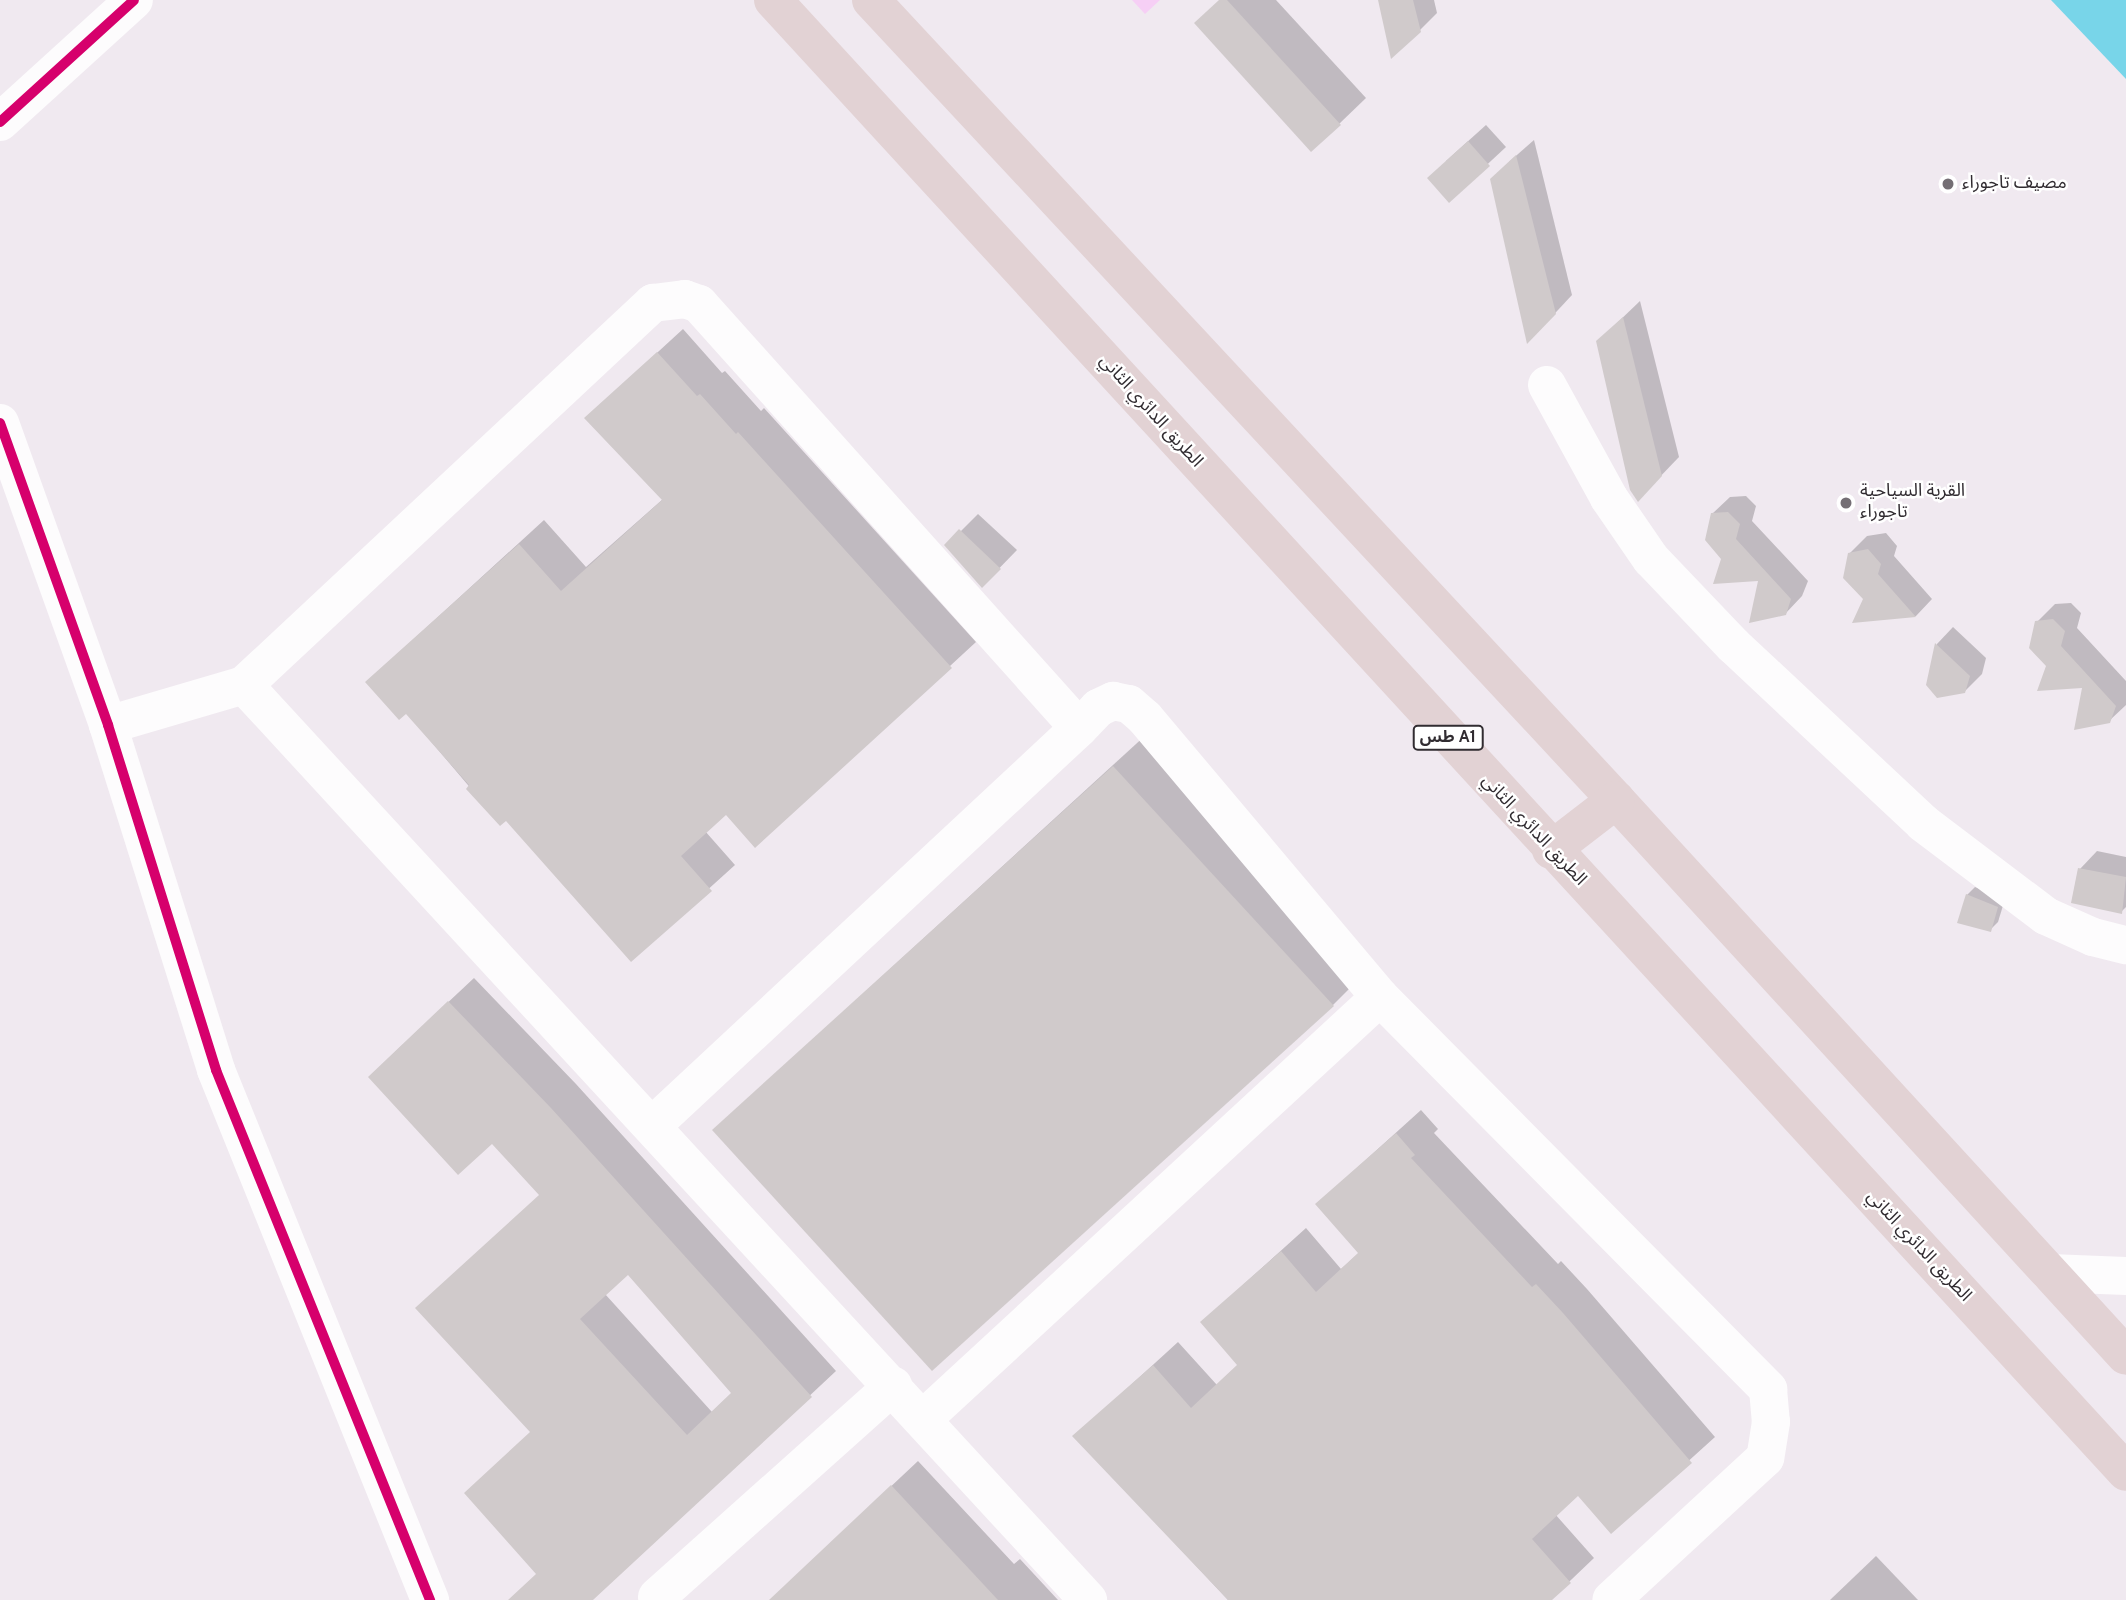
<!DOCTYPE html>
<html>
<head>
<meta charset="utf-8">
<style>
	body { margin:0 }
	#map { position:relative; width:2126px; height:1600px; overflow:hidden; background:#f0e9f0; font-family:Overpass,"Noto Sans Arabic",sans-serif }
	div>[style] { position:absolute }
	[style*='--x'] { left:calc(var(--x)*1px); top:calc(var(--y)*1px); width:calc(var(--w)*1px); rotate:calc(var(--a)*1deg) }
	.green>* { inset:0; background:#f6cff5 }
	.water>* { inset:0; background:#78d5e9 }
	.shadow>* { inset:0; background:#0003 }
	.building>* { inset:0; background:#d0cacb }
	.minor>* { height:38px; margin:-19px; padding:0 19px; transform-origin:19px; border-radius:19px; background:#fdfcfd }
	.highway>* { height:38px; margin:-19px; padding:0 19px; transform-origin:19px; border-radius:19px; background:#e2d2d4 }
	.cycleway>* { height:10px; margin:-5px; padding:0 5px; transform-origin:5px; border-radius:5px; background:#d6006c }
	.dots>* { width:19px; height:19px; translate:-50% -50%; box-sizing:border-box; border:4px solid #fff; border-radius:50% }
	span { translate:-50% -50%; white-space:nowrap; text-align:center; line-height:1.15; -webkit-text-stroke:5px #fff; paint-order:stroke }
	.shield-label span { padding:2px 5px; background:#fff; border:2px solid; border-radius:5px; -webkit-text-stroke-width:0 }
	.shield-label { font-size:16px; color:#312c31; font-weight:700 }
	.poi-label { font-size:18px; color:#312c31 }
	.left { translate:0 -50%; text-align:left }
	.street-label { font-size:18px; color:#312c31 }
</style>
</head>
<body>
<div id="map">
	<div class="green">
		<i style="clip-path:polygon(1132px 0,1160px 0,1145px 14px)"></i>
	</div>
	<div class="water">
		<i style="clip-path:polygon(2051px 0,2126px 0,2126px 79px)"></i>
	</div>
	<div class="shadow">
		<i style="clip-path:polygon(1219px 0,1276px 0,1366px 98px,1312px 150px)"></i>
		<i style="clip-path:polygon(1380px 0,1434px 0,1437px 13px,1420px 30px)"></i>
		<i style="clip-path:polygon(1486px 125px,1506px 147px,1449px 200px,1446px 161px)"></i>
		<i style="clip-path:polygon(1534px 140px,1572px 295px,1544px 325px,1509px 162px)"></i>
		<i style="clip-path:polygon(1640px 301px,1679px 457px,1655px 482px,1616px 324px)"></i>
		<i style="clip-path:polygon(683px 329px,722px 373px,725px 371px,761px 411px,764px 408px,976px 642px,755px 846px,727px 812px,705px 831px,735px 865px,631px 959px,506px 819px,501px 824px,406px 712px,367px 682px,544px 520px,586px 567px,663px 499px,586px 418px)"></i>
		<i style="clip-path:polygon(1746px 496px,1756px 506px,1752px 521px,1808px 581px,1802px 596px,1785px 614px,1760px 579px,1723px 559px,1712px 514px,1730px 497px)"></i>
		<i style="clip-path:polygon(978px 514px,1017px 550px,983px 585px,947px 545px)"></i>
		<i style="clip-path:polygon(1886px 533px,1897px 546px,1894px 556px,1932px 599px,1916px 616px,1855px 621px,1865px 598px,1849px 554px,1867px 536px)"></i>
		<i style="clip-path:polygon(2071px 603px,2081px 613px,2077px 628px,2126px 681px,2126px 705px,2109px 721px,2084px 686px,2048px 666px,2037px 622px,2055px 604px)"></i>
		<i style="clip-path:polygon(1953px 627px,1986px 658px,1982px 674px,1964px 692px,1928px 685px,1937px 644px)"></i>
		<i style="clip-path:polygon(1148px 733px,1367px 971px,1333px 1005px,714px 1130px)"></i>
		<i style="clip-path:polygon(2097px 851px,2126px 857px,2126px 907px,2121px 912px,2080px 869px)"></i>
		<i style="clip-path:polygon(1975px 887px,2005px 899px,1998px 922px,1990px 930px,1967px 895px)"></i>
		<i style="clip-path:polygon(evenodd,474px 978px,576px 1084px,836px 1371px,591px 1600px,531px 1600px,538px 1574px,531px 1431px,540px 1194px,492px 1141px,395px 1052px,474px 978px,628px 1273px,733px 1392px,712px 1412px,605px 1294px,628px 1273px)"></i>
		<i style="clip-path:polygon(1421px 1110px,1438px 1129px,1434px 1133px,1558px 1264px,1561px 1261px,1587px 1289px,1715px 1437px,1611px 1531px,1578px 1493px,1555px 1514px,1594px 1558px,1550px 1600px,1228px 1600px,1075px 1436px,1178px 1342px,1217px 1385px,1239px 1364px,1202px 1322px,1306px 1228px,1341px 1269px,1360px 1252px,1317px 1204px)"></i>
		<i style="clip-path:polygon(918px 1461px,1014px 1564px,1020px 1559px,1058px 1600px,784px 1600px,803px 1569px)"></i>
		<i style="clip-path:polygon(1876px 1556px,1918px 1600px,1830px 1600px)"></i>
	</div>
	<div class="building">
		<i style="clip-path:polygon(1219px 0,1227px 0,1341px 125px,1311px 152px,1194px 23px)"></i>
		<i style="clip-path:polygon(1378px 0,1413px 0,1421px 32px,1391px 59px)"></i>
		<i style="clip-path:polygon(1468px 141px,1490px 166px,1449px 203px,1427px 178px)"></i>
		<i style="clip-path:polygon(1516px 155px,1556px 314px,1527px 344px,1490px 179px)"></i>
		<i style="clip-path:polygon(1623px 317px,1662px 476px,1638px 502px,1630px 490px,1596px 341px)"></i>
		<i style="clip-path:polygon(657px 352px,697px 396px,700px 394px,736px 434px,738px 432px,952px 668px,755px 848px,726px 815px,681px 856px,712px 891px,631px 962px,506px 821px,500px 826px,466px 789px,469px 785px,406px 714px,399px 720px,365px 682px,519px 544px,561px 591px,662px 500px,584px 418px)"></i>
		<i style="clip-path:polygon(1728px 512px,1740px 524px,1736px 539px,1791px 599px,1786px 615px,1749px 623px,1758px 581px,1713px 584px,1721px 559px,1705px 540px,1711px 513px)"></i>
		<i style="clip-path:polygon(959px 529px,1001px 569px,982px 588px,944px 545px)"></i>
		<i style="clip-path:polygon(1868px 549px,1881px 564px,1878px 574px,1916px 617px,1852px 623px,1863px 599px,1843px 578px,1848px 553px)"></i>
		<i style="clip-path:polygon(2053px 619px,2065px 631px,2061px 646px,2116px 706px,2110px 723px,2074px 730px,2082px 688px,2037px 691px,2046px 666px,2029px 648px,2035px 621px)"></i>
		<i style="clip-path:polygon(1935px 643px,1970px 676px,1965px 693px,1937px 698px,1926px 685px)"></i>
		<i style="clip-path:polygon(1113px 766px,1334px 1006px,932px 1371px,712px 1130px)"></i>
		<i style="clip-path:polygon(2078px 868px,2126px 877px,2122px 914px,2071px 903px)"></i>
		<i style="clip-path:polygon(1966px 894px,1998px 907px,1991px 932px,1957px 923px)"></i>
		<i style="clip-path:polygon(evenodd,448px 1001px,551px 1108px,812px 1397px,593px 1600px,508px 1600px,536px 1574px,464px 1493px,530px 1432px,415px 1308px,539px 1195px,492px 1144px,458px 1175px,368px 1077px,448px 1001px,628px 1275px,731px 1393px,687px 1435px,580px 1319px,628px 1275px)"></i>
		<i style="clip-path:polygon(1396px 1133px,1415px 1155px,1411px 1158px,1532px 1287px,1536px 1284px,1563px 1313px,1692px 1463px,1611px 1534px,1578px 1496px,1532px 1539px,1571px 1583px,1552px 1600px,1228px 1600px,1072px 1436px,1153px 1365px,1191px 1408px,1237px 1365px,1200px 1322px,1281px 1251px,1316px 1292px,1358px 1253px,1315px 1204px)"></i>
		<i style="clip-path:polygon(891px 1485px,998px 1600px,769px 1600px)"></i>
	</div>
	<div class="minor">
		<i style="--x:0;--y:122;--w:181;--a:-42.3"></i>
		<i style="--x:1547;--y:385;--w:129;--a:61.2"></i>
		<i style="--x:1609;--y:498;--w:74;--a:55.5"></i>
		<i style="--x:1651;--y:559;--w:119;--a:46.4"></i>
		<i style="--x:1733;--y:645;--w:260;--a:43.1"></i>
		<i style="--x:1923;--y:823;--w:154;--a:37.1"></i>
		<i style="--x:2046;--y:916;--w:51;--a:24.1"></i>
		<i style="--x:2093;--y:937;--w:34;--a:14"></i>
		<i style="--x:0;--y:423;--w:321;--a:70.3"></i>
		<i style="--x:108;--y:725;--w:362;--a:72.6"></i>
		<i style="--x:216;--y:1070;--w:572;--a:68.01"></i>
		<i style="--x:244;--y:685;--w:1245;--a:47.31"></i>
		<i style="--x:108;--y:725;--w:142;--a:-16.4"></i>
		<i style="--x:244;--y:685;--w:560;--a:-43.05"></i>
		<i style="--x:653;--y:303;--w:32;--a:-7"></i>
		<i style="--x:685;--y:299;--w:15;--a:20"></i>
		<i style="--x:699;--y:304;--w:569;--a:48.13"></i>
		<i style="--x:1079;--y:728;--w:584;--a:137.01"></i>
		<i style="--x:1079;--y:728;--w:28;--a:-46"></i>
		<i style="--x:1098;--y:708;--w:17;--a:-25"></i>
		<i style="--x:1113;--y:701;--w:16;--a:11"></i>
		<i style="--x:1129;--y:704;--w:21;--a:41"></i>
		<i style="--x:1145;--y:718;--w:365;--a:49.9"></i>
		<i style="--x:1380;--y:997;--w:552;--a:45.29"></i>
		<i style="--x:1768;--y:1389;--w:33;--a:85"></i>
		<i style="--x:1771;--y:1422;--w:36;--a:99"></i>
		<i style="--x:1765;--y:1458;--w:209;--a:137.3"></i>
		<i style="--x:2050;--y:1273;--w:76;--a:2.3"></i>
		<i style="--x:923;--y:1419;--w:622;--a:-42.72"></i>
		<i style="--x:657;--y:1597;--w:317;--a:-41.8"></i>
	</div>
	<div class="highway">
		<i style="--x:773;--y:0;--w:1999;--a:47.41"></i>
		<i style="--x:871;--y:0;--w:1093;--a:47.04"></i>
		<i style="--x:1616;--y:800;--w:754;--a:47.47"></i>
		<i style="--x:1551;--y:850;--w:82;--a:-37.6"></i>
	</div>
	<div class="cycleway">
		<i style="--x:0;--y:122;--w:181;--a:-42.3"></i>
		<i style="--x:0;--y:423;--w:321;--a:70.3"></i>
		<i style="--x:108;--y:725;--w:362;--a:72.6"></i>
		<i style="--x:216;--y:1070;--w:572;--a:68.01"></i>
	</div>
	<div class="dots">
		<i style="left:1948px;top:184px;background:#746e74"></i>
		<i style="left:1846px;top:503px;background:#746e74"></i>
	</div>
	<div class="shield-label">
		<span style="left:1448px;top:738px">طس A1</span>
	</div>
	<div class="poi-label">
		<span class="left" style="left:1962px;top:184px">مصيف تاجوراء</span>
		<span class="left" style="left:1860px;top:503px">القرية السياحية<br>تاجوراء</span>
	</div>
	<div class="street-label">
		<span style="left:1150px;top:412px;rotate:48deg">الطريق الدائري الثاني</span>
		<span style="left:1533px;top:831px;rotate:47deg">الطريق الدائري الثاني</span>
		<span style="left:1918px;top:1247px;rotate:47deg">الطريق الدائري الثاني</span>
	</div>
</div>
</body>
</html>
